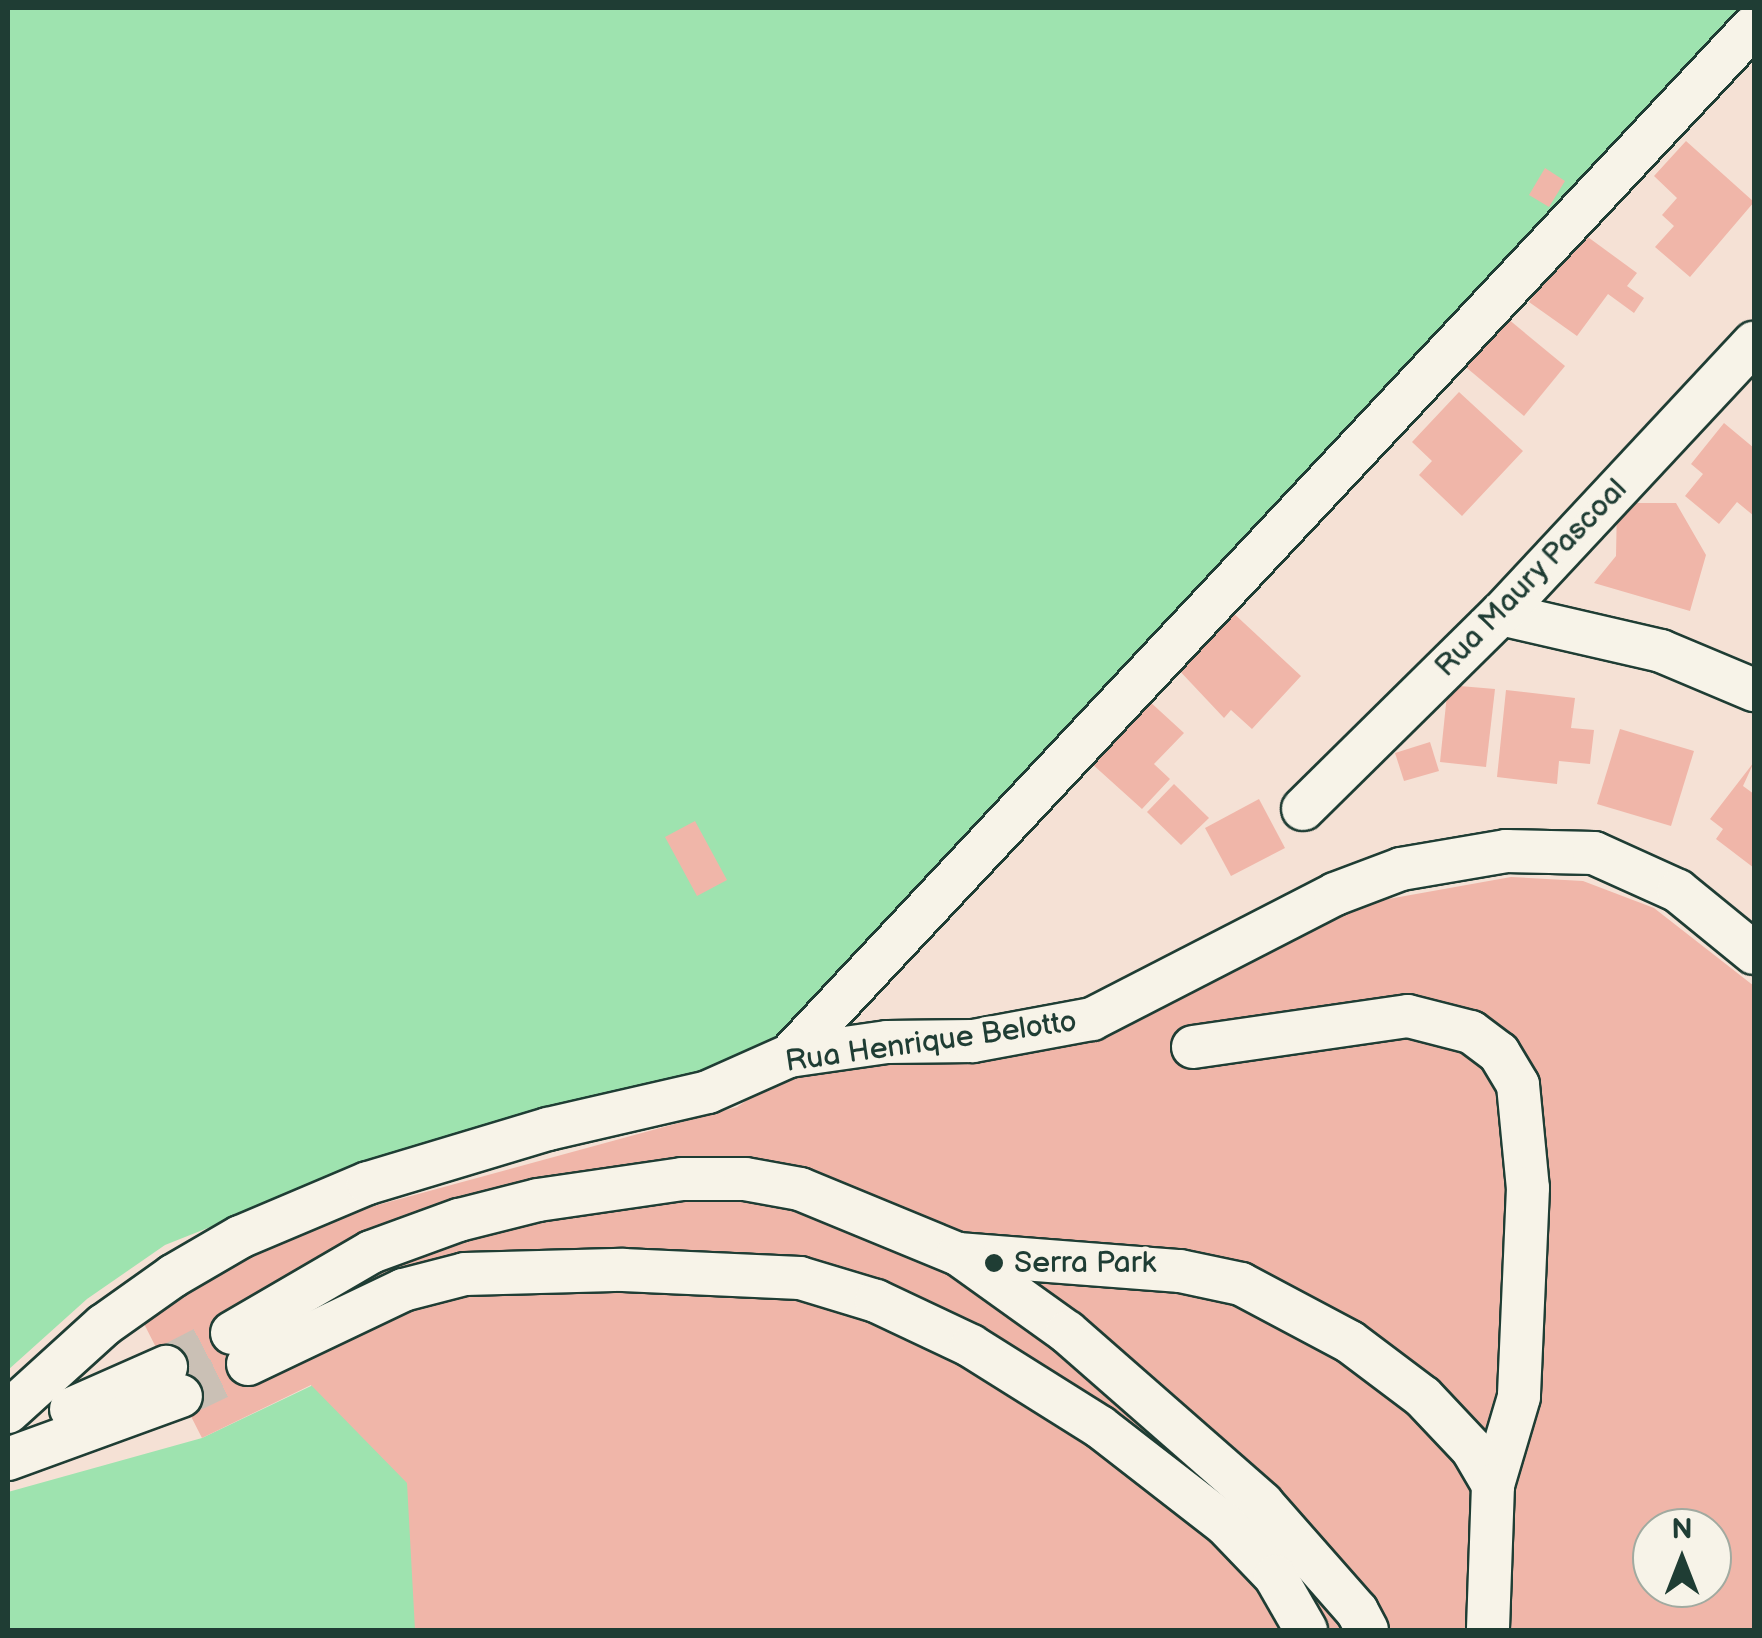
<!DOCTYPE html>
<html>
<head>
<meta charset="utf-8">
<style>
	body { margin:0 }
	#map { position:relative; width:1762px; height:1638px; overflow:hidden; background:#f5e1d5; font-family:"Balsamiq Sans",sans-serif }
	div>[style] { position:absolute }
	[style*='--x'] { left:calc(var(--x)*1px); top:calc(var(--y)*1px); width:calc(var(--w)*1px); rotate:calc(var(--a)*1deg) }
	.green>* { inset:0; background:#9ee3af }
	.building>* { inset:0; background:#f0b6a9 }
	.minor-tunnel>* { height:42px; margin-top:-21px; transform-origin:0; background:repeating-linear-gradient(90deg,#cac0b5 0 42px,transparent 0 63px) }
	.roads { filter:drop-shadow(2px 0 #1f3d34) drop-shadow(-2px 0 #1f3d34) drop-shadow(0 2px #1f3d34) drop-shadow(0 -2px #1f3d34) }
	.minor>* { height:42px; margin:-21px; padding:0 21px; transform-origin:21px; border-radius:21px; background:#f7f3e8 }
	.dots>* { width:28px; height:28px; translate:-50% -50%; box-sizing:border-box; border:5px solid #f7f3e8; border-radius:50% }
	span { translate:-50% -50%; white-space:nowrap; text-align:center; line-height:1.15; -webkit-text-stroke:9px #f7f3e8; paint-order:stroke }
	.street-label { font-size:30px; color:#1f3d34 }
	.poi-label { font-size:30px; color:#1f3d34 }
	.left { translate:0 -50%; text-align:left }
	.frame { position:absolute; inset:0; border:10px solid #1f3d34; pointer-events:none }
	.north { position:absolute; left:1632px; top:1508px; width:100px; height:100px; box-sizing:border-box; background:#f7f3e8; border:2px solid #a1aaa0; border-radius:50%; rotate:0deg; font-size:28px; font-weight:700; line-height:40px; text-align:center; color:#1f3d34 }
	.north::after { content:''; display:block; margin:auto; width:35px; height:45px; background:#1f3d34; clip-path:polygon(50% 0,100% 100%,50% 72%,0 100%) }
</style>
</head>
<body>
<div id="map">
	<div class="green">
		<i style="clip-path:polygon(8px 8px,1751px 8px,774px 1043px,693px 1074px,308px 1188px,165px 1245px,87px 1299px,8px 1370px)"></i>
		<i style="clip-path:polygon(339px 1340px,1221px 1546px,1282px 1630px,8px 1630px,8px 1492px,202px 1438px,311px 1386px)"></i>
	</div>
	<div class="building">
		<i style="clip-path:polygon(1686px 141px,1754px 202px,1690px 277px,1655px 247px,1674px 226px,1662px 215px,1677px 198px,1654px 176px)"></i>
		<i style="clip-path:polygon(1545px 168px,1565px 181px,1549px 207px,1529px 195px)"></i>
		<i style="clip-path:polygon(1581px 232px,1637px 273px,1627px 286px,1644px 298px,1634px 313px,1608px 294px,1577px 336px,1529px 302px)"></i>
		<i style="clip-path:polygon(1496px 309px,1565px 366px,1524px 416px,1455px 358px)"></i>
		<i style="clip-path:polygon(1459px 392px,1523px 451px,1462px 516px,1419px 475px,1432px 461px,1412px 442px)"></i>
		<i style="clip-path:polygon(1724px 423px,1754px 448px,1754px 516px,1737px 502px,1719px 524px,1685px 496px,1703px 474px,1691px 464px)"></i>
		<i style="clip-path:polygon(1617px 503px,1676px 503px,1706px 555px,1690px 611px,1594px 583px,1616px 556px)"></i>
		<i style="clip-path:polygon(1230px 610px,1301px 676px,1252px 729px,1231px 710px,1224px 718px,1176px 667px)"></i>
		<i style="clip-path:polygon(1448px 685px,1495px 689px,1486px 767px,1440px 762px)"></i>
		<i style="clip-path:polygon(1506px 690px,1575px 698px,1571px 728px,1594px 730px,1590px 764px,1559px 761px,1557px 784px,1497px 777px)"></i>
		<i style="clip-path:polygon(1148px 700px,1184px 733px,1154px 764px,1170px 779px,1142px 809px,1091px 763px)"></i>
		<i style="clip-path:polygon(1620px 729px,1694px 751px,1671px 826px,1597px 804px)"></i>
		<i style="clip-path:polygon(1430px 742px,1439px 771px,1404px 781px,1395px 753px)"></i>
		<i style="clip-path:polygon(1754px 762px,1743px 786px,1754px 794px,1754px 868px,1716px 839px,1723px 829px,1710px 819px)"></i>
		<i style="clip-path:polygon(1174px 784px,1209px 818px,1181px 845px,1147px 812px)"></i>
		<i style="clip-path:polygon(1259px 799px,1285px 848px,1231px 876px,1205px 828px)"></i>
		<i style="clip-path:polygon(695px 821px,727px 880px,697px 896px,665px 837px)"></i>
		<i style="clip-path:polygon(evenodd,1511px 877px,1583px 881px,1654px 908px,1754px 986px,1754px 1630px,415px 1630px,407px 1483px,311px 1385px,202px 1438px,138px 1312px,263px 1248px,363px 1209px,737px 1107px,791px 1070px,958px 1057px,1377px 901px,1511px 877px,1652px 1528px,1712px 1528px,1712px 1588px,1652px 1588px,1652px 1528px)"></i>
	</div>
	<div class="minor-tunnel">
		<i style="--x:166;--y:1367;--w:74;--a:-27.3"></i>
		<i style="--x:181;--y:1396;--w:74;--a:-25.5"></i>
	</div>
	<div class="roads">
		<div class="minor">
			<i style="--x:1501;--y:614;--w:164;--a:13"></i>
			<i style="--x:1661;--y:651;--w:101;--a:22.8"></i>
			<i style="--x:1303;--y:809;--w:278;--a:-44.6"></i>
			<i style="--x:1501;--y:614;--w:371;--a:-47"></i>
			<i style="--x:1193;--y:1047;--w:217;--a:-8.2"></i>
			<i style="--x:1408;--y:1016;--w:65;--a:14.3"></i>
			<i style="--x:1471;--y:1032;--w:35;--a:37"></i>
			<i style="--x:1499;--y:1053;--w:37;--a:59"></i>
			<i style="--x:1518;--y:1085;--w:103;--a:84.5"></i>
			<i style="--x:1528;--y:1188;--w:209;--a:92.5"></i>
			<i style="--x:1519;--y:1397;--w:92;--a:106.5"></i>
			<i style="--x:789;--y:1056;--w:1411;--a:-46.87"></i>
			<i style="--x:958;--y:1254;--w:223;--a:4.4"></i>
			<i style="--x:1180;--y:1271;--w:62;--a:12"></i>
			<i style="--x:1241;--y:1284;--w:123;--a:28"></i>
			<i style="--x:1350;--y:1342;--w:91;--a:37"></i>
			<i style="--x:1423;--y:1397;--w:71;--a:46.7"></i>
			<i style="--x:1472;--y:1449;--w:42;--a:59.7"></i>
			<i style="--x:1493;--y:1485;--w:145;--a:92"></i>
			<i style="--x:232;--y:1333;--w:161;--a:-30.2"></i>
			<i style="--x:371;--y:1252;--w:94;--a:-20"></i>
			<i style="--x:459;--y:1220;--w:81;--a:-14.2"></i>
			<i style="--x:538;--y:1200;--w:146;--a:-8.3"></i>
			<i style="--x:682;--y:1179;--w:63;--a:0"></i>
			<i style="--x:745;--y:1179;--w:56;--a:10.3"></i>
			<i style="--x:800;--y:1189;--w:171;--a:22.4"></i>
			<i style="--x:958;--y:1254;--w:134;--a:35.6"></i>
			<i style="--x:1067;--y:1332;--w:259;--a:41.2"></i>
			<i style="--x:1262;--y:1503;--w:144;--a:48.7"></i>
			<i style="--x:1357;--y:1611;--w:21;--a:62"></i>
			<i style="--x:248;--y:1364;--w:172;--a:-25.5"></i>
			<i style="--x:403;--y:1290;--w:64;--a:-14.5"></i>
			<i style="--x:465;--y:1274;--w:158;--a:-1.5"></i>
			<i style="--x:623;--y:1270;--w:177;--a:2.6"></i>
			<i style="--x:800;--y:1278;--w:79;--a:16.8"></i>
			<i style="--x:876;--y:1301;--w:105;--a:25.3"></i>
			<i style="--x:971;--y:1346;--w:152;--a:32.1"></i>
			<i style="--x:1100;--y:1427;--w:158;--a:37.8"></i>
			<i style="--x:1225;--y:1524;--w:72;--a:46.1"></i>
			<i style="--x:1275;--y:1576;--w:62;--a:60.1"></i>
			<i style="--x:71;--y:1409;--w:104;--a:-23.9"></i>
			<i style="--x:8;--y:1412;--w:130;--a:-42.2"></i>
			<i style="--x:104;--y:1325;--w:85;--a:-35.4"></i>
			<i style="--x:173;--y:1276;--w:78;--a:-30.2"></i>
			<i style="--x:240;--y:1237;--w:139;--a:-22.9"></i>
			<i style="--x:368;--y:1183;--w:188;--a:-16.7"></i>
			<i style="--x:548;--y:1129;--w:164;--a:-13"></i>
			<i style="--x:708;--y:1092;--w:89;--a:-24"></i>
			<i style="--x:789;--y:1056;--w:99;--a:-8.1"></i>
			<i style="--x:887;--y:1042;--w:86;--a:-0.7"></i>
			<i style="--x:973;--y:1041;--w:121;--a:-10.5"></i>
			<i style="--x:1092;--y:1019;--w:273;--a:-27.2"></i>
			<i style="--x:1335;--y:894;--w:71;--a:-20.7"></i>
			<i style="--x:1401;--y:869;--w:107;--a:-9.7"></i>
			<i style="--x:1506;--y:851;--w:88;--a:1.3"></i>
			<i style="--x:1594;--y:853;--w:92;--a:24.3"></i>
			<i style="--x:1678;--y:891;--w:98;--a:39.2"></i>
			<i style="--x:8;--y:1459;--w:184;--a:-20"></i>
		</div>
	</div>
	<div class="dots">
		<i style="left:994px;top:1263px;background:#1f3d34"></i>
	</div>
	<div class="street-label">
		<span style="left:1531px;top:578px;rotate:-46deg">Rua Maury Pascoal</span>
		<span style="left:931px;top:1042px;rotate:-8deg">Rua Henrique Belotto</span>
	</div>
	<div class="poi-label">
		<span class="left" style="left:1014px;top:1263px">Serra Park</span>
	</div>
	<div class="frame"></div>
	<div class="north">N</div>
</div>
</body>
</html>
